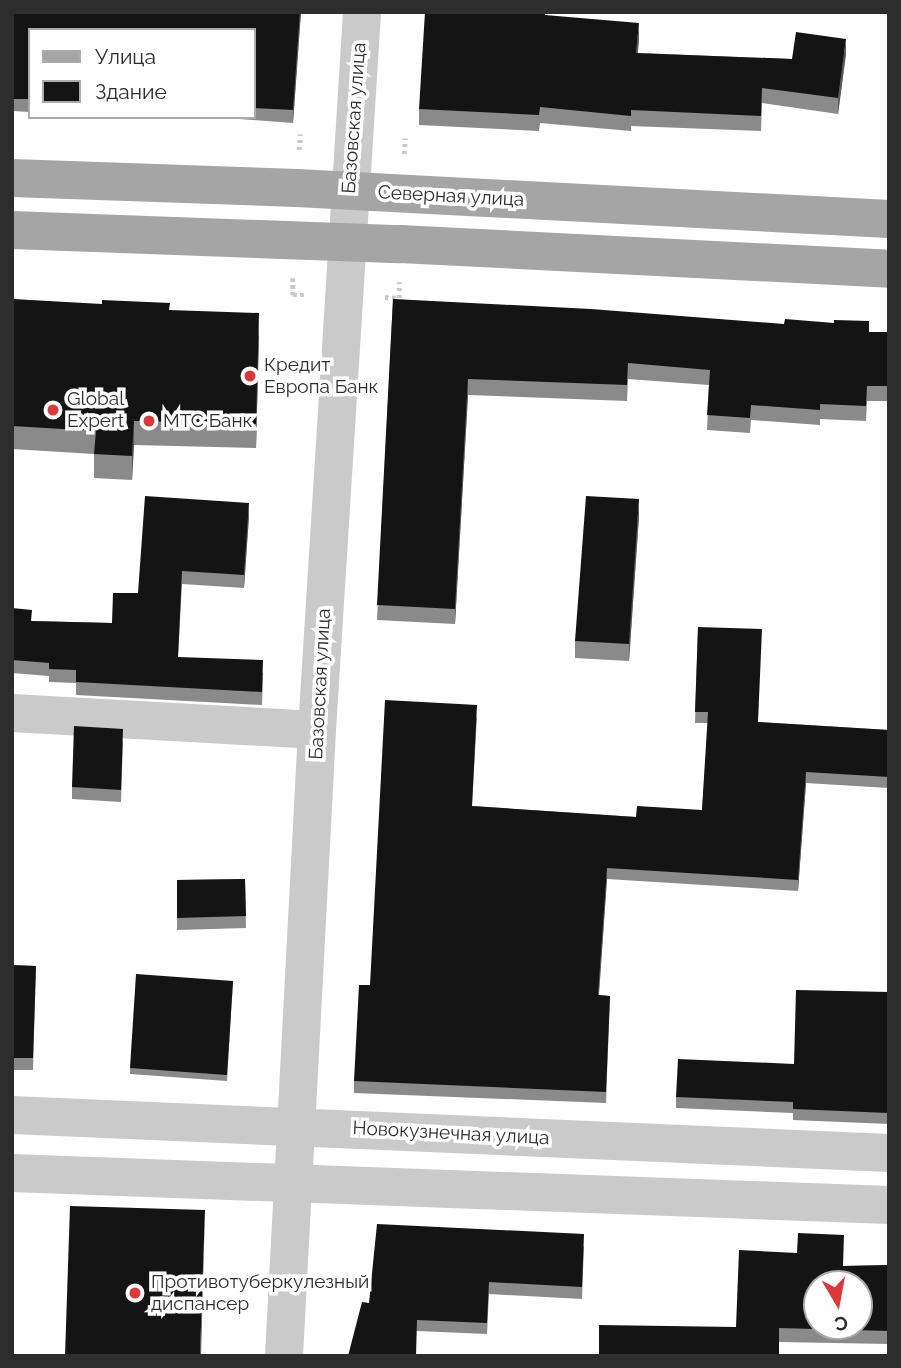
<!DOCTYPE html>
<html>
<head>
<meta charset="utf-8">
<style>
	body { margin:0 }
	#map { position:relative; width:901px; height:1368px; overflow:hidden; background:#fff; font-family:Raleway,sans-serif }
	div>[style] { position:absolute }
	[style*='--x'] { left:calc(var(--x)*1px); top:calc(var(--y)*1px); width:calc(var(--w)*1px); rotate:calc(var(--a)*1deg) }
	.path>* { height:4.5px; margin-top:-2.25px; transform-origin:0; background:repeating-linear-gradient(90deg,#cacaca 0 3.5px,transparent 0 7px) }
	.minor>* { height:38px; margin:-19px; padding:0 19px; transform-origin:19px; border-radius:19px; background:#cacaca }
	.major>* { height:38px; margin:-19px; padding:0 19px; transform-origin:19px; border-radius:19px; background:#a5a5a5 }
	.wall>* { inset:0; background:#8a8a8a }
	.shaded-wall>* { inset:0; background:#5a5a5a }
	.building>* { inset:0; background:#141414 }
	.dots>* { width:19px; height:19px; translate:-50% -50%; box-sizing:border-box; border:4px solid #fff; border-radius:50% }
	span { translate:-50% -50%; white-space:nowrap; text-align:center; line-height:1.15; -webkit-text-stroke:7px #fff; paint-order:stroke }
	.street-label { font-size:19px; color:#2d2d2d }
	.poi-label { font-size:19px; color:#2d2d2d }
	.left { translate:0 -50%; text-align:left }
	.frame { position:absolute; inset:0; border:14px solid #2d2d2d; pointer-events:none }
	.legend { position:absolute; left:28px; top:28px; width:228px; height:91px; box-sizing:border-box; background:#fff; border:2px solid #ababab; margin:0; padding:9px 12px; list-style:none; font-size:21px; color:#2d2d2d }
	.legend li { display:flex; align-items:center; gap:14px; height:35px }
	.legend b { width:35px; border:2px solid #ababab }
	.north { position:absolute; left:803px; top:1270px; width:70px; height:70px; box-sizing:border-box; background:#fff; border:2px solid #ababab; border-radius:50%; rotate:170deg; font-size:19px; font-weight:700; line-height:28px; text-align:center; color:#2d2d2d }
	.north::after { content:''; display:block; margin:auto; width:24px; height:32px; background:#dc373a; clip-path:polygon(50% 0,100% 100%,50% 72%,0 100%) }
</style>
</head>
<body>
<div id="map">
	<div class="path">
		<i style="--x:299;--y:150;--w:16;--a:-86"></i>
		<i style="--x:404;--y:154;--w:16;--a:-86"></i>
		<i style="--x:293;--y:278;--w:17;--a:90"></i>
		<i style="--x:293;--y:295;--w:13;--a:0"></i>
		<i style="--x:385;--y:297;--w:14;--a:4"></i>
		<i style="--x:399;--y:298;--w:16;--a:-90"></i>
	</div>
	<div class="minor">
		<i style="--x:12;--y:713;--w:305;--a:3.2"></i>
		<i style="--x:12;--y:1115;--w:878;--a:2.48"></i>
		<i style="--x:12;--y:1173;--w:878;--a:2.09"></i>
		<i style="--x:284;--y:1356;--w:627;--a:-86.98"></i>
		<i style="--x:317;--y:730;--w:719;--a:-86.41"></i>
	</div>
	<div class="major">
		<i style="--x:12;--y:178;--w:285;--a:2"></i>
		<i style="--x:297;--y:188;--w:593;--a:3"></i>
		<i style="--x:12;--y:230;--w:388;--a:2.1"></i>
		<i style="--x:400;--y:244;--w:490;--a:2.9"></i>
	</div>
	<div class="wall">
		<i style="clip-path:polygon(12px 12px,301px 12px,293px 123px,212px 117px,254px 117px,254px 30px,30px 30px,30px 112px,12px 111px)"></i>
		<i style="clip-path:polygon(545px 15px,639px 39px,638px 53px,792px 59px,846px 54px,838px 114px,762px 103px,761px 131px,631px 126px,631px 131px,540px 123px,539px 131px,419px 125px,419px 109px)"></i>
		<i style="clip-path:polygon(12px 299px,170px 310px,259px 336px,256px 448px,134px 445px,132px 480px,94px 478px,94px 454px,12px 449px)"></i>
		<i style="clip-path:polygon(393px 299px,869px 332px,889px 332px,889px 401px,867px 401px,866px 421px,820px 419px,820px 425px,751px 420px,750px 433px,707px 430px,709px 385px,628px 379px,627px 401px,468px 395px,455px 624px,377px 620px)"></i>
		<i style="clip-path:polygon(249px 516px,244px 588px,182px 584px,178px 657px,263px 673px,262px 705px,76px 695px,76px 683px,49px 682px,49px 676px,12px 673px,12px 608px,32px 621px,112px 623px,138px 593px)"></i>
		<i style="clip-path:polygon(639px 516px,629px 661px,575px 658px,575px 641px)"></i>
		<i style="clip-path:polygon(698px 627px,758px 722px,889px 730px,889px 788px,806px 783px,798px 891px,607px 879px,599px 995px,610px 996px,606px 1103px,354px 1093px,354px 1081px,370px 985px,477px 716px,472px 806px,636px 817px,702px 810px,708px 723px,695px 723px)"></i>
		<i style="clip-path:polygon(123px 741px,121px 802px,72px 799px,72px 787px)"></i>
		<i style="clip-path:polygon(245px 879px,246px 928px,177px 930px,177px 880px)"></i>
		<i style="clip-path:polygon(12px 965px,36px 966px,33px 1070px,12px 1070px)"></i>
		<i style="clip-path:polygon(233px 981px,227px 1081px,130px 1074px,130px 1068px)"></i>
		<i style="clip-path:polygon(889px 992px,889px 1124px,793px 1120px,793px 1113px,676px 1108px,676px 1097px,794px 1064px)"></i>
		<i style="clip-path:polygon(584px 1246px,582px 1299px,489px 1294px,487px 1334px,417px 1331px,369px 1303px)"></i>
		<i style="clip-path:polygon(889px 1265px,889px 1344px,779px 1342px,736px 1327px,844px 1266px)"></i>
	</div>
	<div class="shaded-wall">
		<i style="clip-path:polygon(300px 12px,301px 12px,293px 123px,293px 110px)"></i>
		<i style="clip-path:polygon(639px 23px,639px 39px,636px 68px,636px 53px)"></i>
		<i style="clip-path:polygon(846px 39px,846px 54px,838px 114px,838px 98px)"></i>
		<i style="clip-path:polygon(259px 313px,259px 336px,256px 448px,256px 424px)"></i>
		<i style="clip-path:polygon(468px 379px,468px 395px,455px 624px,455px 609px)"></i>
		<i style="clip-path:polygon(134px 421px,134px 445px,132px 480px,132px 456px)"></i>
		<i style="clip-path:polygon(639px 499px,639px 516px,629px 661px,629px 644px)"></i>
		<i style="clip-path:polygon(249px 503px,249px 516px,244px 588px,244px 575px)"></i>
		<i style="clip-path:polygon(806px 772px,806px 783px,798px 891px,798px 880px)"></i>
		<i style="clip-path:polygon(607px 868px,607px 879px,598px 1006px,598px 995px)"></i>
		<i style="clip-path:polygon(205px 1210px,201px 1356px,200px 1356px)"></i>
	</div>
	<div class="building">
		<i style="clip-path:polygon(12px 12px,300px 12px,293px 110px,254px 108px,254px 30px,30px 30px,30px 99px,12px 99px)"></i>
		<i style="clip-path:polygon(425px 12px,545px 12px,545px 15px,639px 23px,636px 53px,792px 59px,796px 32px,846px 39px,838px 98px,762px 88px,761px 116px,631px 110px,631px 116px,540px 107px,539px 115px,419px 109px)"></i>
		<i style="clip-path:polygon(12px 299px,102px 304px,102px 300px,170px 303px,169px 310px,259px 313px,256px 424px,134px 421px,132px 456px,94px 454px,96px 431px,12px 426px)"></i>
		<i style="clip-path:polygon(393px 299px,591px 309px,784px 324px,785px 319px,834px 323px,834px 320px,869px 321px,869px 332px,889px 332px,889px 386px,867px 386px,866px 406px,820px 404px,820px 410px,751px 405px,750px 418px,707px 415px,710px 370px,628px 363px,627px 385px,468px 379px,455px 609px,377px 605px)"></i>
		<i style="clip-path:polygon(145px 496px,249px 503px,244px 575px,182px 571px,178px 657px,263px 660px,262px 692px,76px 682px,76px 670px,49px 669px,49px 663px,12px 660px,12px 608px,32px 610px,31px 621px,112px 623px,113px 593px,138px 593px)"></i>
		<i style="clip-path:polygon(586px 496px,639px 499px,629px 644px,575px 641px)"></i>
		<i style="clip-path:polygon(698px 627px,762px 629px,758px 722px,889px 730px,889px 777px,806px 772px,798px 880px,607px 868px,598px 995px,610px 996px,606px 1092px,354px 1081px,359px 985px,370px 985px,385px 700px,477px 705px,472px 806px,636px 817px,637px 806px,702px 810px,708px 712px,695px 712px)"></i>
		<i style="clip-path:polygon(74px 726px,123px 729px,121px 790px,72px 787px)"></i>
		<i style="clip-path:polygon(245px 879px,246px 916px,177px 918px,177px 880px)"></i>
		<i style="clip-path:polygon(12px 965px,36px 966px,33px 1058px,12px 1058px)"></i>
		<i style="clip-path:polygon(136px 974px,233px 981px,227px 1075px,130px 1068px)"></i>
		<i style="clip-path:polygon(796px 990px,889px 992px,889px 1113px,793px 1109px,793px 1102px,676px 1097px,678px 1059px,794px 1064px)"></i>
		<i style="clip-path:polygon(70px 1206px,205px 1210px,200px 1356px,65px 1356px)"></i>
		<i style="clip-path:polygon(377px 1224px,584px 1234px,582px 1287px,489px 1282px,487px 1323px,417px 1320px,416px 1356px,348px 1356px,362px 1302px,369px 1303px)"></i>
		<i style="clip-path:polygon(evenodd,798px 1233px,844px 1235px,843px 1266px,889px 1265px,889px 1331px,779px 1328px,779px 1356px,599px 1356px,599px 1325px,736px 1327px,739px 1250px,797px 1253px,798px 1233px,817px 1284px,859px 1284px,859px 1326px,817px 1326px,817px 1284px)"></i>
	</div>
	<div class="dots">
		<i style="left:250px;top:376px;background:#dc373a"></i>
		<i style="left:53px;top:410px;background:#dc373a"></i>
		<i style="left:149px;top:421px;background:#dc373a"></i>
		<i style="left:135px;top:1293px;background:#dc373a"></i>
	</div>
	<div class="street-label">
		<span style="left:354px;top:118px;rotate:-86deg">Базовская улица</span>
		<span style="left:451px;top:196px;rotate:3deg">Северная улица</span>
		<span style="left:320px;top:684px;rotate:-87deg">Базовская улица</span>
		<span style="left:451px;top:1133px;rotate:3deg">Новокузнечная улица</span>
	</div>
	<div class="poi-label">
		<span class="left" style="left:264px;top:376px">Кредит<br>Европа Банк</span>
		<span class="left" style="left:67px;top:410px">Global<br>Expert</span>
		<span class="left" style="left:163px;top:421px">МТС Банк</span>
		<span class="left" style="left:151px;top:1293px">Противотуберкулезный<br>диспансер</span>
	</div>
	<div class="frame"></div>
	<ul class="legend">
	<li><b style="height:9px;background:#a5a5a5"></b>Улица</li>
	<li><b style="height:19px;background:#141414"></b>Здание</li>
	</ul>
	<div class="north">С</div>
</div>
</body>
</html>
